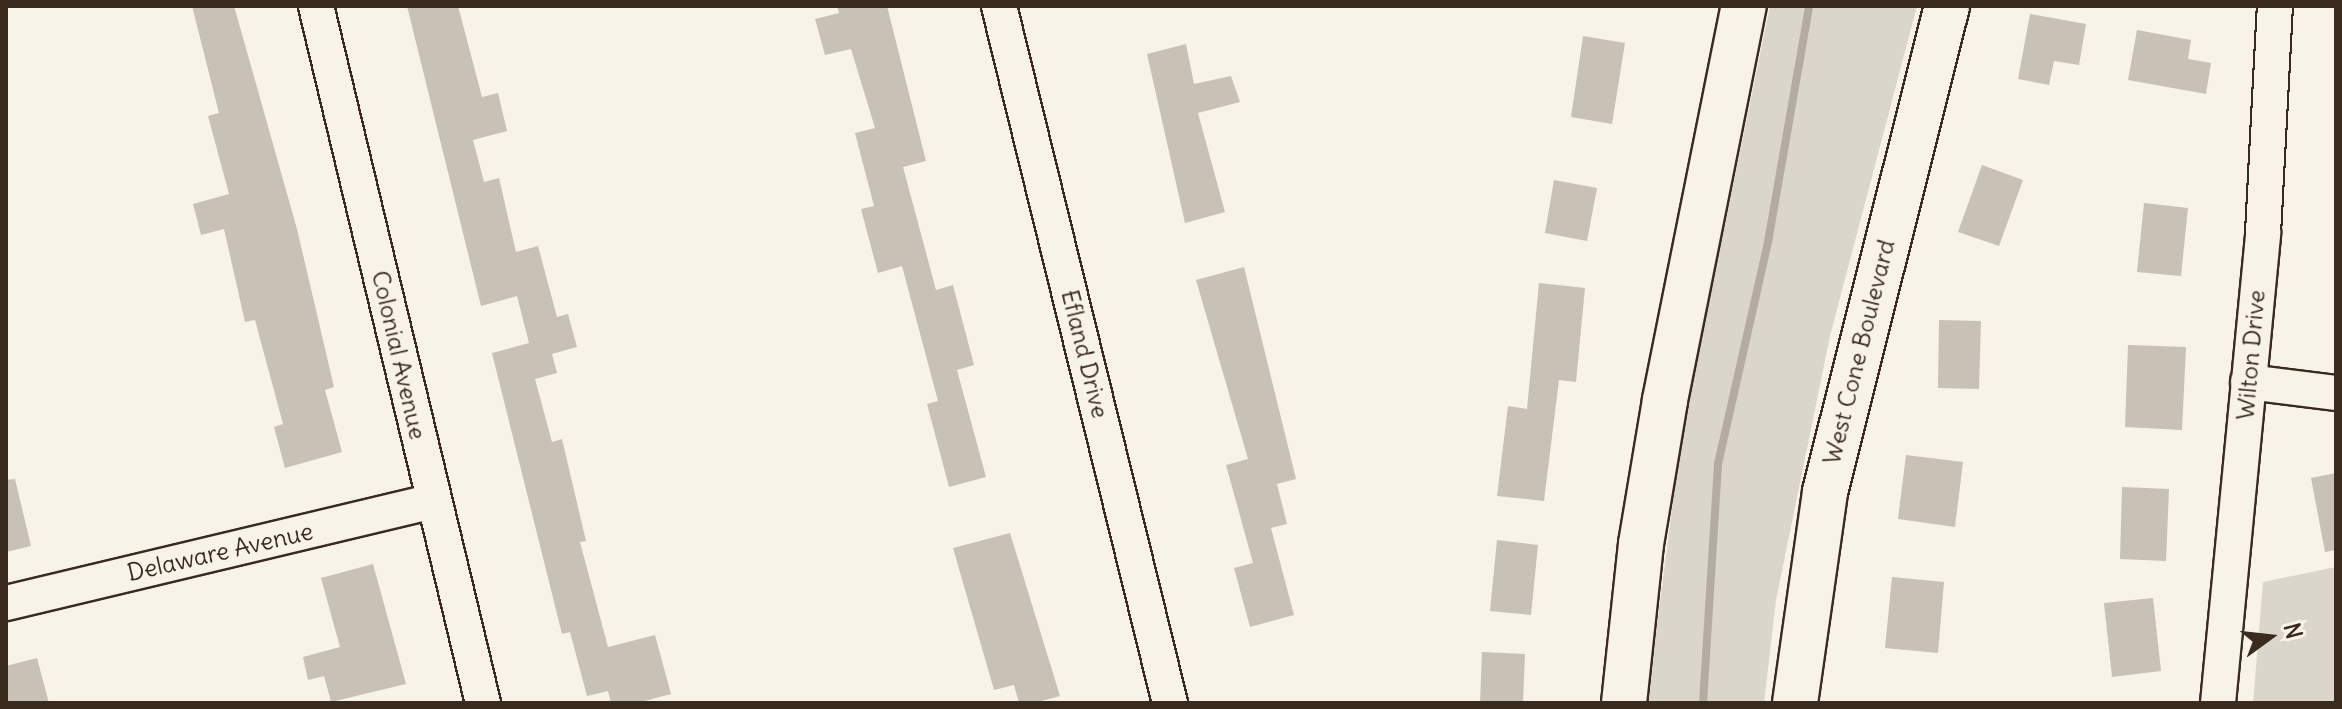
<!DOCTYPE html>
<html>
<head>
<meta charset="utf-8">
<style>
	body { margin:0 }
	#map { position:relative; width:2342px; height:709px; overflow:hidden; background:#f7f3e8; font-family:Delius,sans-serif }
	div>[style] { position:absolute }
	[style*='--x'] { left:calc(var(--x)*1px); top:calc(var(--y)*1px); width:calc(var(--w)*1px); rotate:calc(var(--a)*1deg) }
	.green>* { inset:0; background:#dbd6cb }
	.stream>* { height:8px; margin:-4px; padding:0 4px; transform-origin:4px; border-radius:4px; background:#b4aca0 }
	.building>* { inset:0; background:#c8c1b6 }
	.roads { filter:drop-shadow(2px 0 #3b2a1e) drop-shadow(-2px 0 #3b2a1e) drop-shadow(0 2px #3b2a1e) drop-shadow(0 -2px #3b2a1e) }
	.street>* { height:34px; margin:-17px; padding:0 17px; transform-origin:17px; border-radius:17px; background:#f7f3e8 }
	.primary>* { height:44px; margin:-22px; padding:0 22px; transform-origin:22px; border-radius:22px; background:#f7f3e8 }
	span { translate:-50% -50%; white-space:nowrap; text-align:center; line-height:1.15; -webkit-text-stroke:8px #f7f3e8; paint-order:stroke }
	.street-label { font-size:24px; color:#3b2a1e }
	.frame { position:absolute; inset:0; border:8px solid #3b2a1e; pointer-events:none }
	.north { position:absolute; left:2230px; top:597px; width:80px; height:80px; -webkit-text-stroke:6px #f7f3e8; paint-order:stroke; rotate:75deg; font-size:22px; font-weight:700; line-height:32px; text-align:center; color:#3b2a1e }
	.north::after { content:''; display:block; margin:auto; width:28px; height:36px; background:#3b2a1e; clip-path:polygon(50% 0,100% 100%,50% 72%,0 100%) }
</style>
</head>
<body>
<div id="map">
	<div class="green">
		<i style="clip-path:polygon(1770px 6px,1917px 6px,1830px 336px,1776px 600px,1764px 703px,1647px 703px,1681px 439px)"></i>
		<i style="clip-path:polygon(2336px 567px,2336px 703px,2253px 703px,2263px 582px)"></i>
	</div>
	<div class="stream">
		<i style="--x:1703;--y:703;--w:239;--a:-86.4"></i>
		<i style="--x:1718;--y:464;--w:228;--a:-77.3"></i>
		<i style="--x:1768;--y:242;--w:240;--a:-80.1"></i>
	</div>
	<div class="building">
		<i style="clip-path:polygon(192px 6px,234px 6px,297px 229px,334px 387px,325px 390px,342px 452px,285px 468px,274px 427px,283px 424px,255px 320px,245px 322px,224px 229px,201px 235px,193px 204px,229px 194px,208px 116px,219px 113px)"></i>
		<i style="clip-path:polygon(407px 6px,458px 6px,482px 97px,498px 93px,507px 131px,473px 140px,484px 182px,499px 178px,516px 252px,538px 246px,557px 317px,568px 314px,577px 347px,552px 354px,557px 373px,535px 379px,552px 442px,562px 439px,586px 541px,580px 542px,608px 647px,655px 635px,671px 694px,637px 703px,611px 703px,608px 691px,587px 696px,570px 632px,562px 634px,492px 353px,529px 343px,517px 296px,481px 306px)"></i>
		<i style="clip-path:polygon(837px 6px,887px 6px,926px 161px,903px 167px,936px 290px,953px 285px,974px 365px,957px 370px,986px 477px,949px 487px,927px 404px,938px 401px,902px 266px,878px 273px,861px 209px,874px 206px,855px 133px,875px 128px,851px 49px,825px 55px,815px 19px,839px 13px)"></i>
		<i style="clip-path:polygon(2030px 14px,2086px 24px,2079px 65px,2054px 61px,2049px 85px,2018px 79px)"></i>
		<i style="clip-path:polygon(2137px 30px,2191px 40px,2188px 59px,2211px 63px,2206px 94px,2128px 80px)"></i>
		<i style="clip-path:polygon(1583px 36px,1625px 43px,1612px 124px,1571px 117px)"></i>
		<i style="clip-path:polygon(1186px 44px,1194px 84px,1231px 76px,1240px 102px,1198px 113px,1225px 212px,1185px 223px,1147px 54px)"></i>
		<i style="clip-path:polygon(1982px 165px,2023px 180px,1999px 246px,1958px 232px)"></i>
		<i style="clip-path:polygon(1554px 180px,1597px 188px,1587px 241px,1545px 233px)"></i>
		<i style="clip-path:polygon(2144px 203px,2188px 208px,2181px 276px,2137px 272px)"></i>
		<i style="clip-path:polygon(1244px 267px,1296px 479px,1277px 484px,1287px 524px,1271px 528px,1294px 615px,1250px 627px,1234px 568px,1253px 563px,1226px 465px,1248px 459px,1196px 280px)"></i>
		<i style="clip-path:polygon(1539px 283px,1585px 288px,1576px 382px,1559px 380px,1544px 501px,1497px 496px,1508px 406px,1527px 409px)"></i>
		<i style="clip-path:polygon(1939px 320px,1981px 321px,1979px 389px,1938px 388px)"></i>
		<i style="clip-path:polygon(2128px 345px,2186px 347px,2182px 430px,2125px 427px)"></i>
		<i style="clip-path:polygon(1906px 455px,1963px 462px,1955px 527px,1898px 519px)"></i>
		<i style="clip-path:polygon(2336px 473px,2336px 550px,2325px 552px,2311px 478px)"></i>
		<i style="clip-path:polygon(15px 479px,31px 546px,6px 552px,6px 480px)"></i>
		<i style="clip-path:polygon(2122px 487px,2169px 489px,2166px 561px,2120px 559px)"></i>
		<i style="clip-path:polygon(1010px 533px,1060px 696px,1034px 703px,1019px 703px,1014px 685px,994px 690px,953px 548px)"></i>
		<i style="clip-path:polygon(1497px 540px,1538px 545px,1531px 615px,1490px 611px)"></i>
		<i style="clip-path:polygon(373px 564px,406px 684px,331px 702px,324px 676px,308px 680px,303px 657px,340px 647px,321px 578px)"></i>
		<i style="clip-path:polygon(1892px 577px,1944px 582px,1938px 653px,1885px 648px)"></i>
		<i style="clip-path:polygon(2153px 598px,2161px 671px,2112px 677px,2104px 603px)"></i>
		<i style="clip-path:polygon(1482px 652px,1525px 654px,1523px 703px,1480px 703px)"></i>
		<i style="clip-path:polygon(37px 658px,49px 703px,6px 703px,6px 666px)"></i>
	</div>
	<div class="roads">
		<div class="street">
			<i style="--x:316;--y:6;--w:717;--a:76.53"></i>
			<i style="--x:999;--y:6;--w:718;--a:76.22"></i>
			<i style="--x:2248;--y:382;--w:89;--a:7.1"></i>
			<i style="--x:6;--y:603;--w:439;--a:-13.4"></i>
			<i style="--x:2218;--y:703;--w:472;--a:-84.5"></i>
			<i style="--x:2263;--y:233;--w:227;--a:-87"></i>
		</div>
		<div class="primary">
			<i style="--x:1624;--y:703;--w:160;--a:-83.9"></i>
			<i style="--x:1641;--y:544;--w:146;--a:-80.5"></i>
			<i style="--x:1665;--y:400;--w:402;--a:-78.7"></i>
			<i style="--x:1795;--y:703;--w:213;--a:-81.9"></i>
			<i style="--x:1825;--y:492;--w:501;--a:-75.91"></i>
		</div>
	</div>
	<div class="street-label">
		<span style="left:1859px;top:352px;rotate:-76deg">West Cone Boulevard</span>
		<span style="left:1085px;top:354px;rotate:76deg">Efland Drive</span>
		<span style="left:399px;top:355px;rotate:77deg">Colonial Avenue</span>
		<span style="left:2251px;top:355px;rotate:-85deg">Wilton Drive</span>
		<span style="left:220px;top:552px;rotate:-13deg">Delaware Avenue</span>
	</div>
	<div class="frame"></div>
	<div class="north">N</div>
</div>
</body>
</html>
